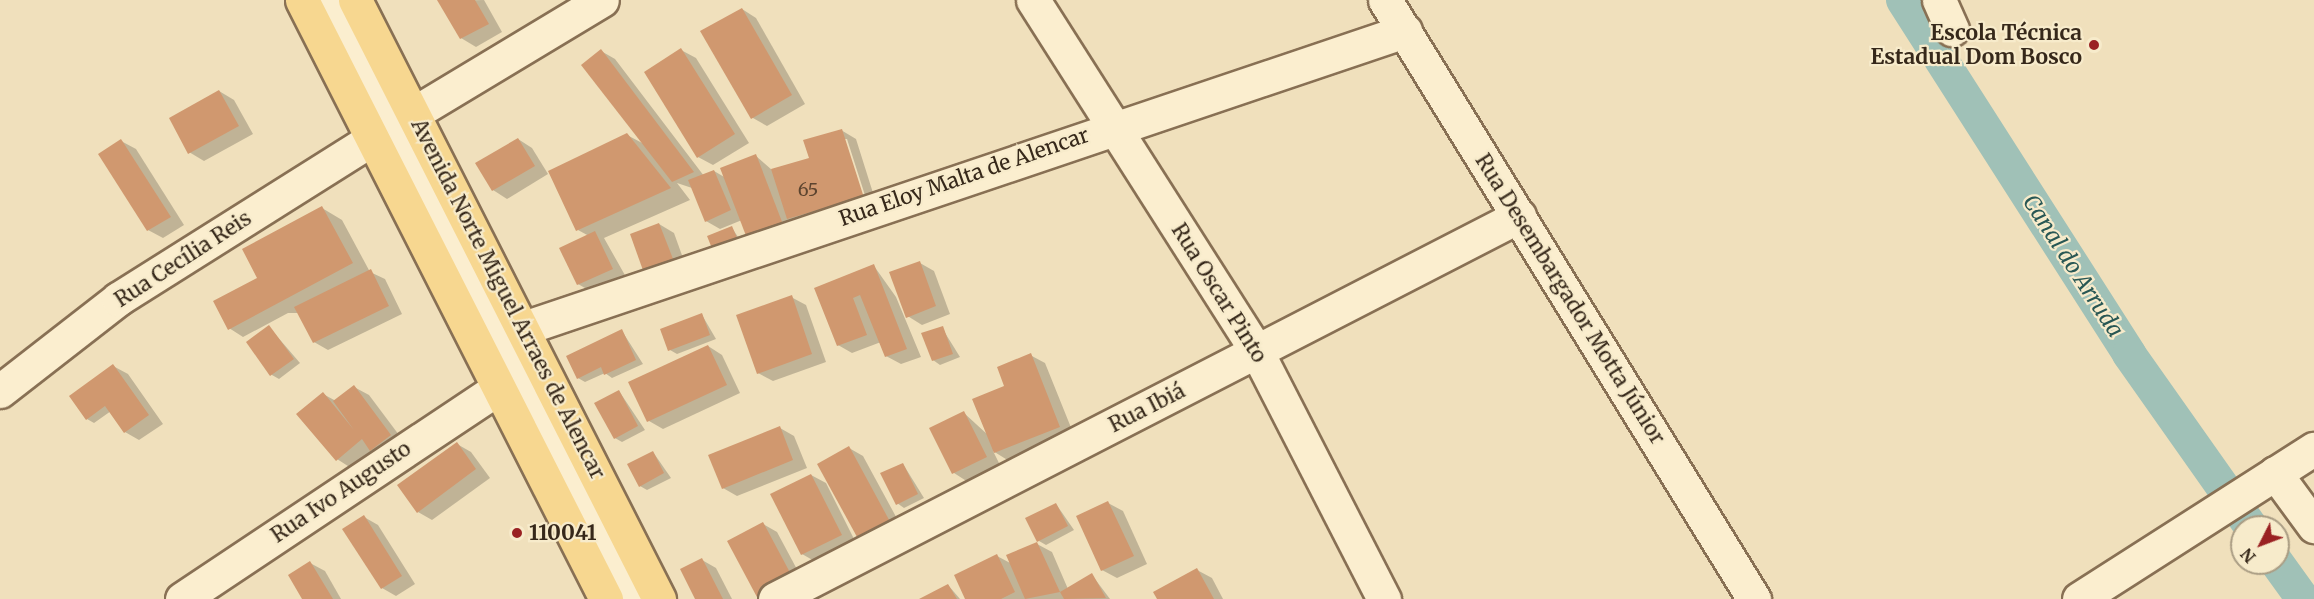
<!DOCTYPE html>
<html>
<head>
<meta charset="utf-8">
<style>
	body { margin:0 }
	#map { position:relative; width:2314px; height:599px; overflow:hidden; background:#f0e0bc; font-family:Merriweather,serif }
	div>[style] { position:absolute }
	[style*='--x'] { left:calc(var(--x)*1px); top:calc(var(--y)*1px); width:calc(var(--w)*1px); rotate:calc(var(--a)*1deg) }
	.shadow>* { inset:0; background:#0003 }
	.canal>* { height:34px; margin:-17px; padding:0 17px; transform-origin:17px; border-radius:17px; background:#a0c1b7 }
	.building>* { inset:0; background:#d0986f }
	.roads { filter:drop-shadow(2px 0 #887054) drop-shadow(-2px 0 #887054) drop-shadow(0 2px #887054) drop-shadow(0 -2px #887054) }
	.minor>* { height:33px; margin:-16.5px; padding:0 16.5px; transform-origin:16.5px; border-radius:16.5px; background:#fbeecf }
	.major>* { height:33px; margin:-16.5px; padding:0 16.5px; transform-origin:16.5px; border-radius:16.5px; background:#f7d790 }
	.dots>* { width:16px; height:16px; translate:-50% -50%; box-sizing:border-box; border:3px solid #f7ebcb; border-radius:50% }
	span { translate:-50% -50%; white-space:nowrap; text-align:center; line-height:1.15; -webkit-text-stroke:4.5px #f7ebcb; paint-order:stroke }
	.number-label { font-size:18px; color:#5c442f }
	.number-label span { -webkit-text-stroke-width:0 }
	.poi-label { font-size:21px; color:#36281a; font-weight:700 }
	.right { translate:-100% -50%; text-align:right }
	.left { translate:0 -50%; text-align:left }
	.street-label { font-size:21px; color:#36281a }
	.water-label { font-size:22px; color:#285754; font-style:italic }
	.north { position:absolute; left:2230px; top:515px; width:60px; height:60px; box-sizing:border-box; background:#f7ebcb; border:2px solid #aa9d84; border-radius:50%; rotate:228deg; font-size:16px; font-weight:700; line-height:24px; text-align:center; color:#36281a }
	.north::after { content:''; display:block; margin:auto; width:21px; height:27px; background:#9a2122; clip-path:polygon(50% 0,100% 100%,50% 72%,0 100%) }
</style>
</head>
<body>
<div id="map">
	<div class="shadow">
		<i style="clip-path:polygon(484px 0,502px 32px,476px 47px,461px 38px,440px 1px)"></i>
		<i style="clip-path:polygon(742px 9px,756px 18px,805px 104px,767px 126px,753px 118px)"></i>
		<i style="clip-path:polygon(681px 50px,696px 58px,749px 143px,713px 165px,698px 157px)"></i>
		<i style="clip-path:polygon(evenodd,601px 51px,615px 59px,704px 176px,714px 171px,726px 178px,756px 156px,772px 170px,811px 159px,841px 130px,856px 139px,879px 212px,802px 226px,791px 220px,797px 235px,742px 220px,720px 229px,706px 221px,692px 188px,677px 183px,690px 200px,604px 238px,626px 277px,592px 292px,578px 284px,589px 236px,578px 230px,627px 135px,646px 145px,601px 51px,844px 139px,847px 139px,870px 211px,867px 211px,844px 139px)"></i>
		<i style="clip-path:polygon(219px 91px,234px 100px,253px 134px,204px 161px,189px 152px)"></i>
		<i style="clip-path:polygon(518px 139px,532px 148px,548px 174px,507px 199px,493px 190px)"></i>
		<i style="clip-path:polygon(121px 141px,136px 149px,184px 225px,163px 238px,148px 230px)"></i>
		<i style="clip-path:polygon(322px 208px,342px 220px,370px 272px,385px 279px,402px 314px,328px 350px,314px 342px,299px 313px,288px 313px,243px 337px,229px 328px,259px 278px)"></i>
		<i style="clip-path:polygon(659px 224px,674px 233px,688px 272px,660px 283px)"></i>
		<i style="clip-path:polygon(732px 228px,746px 249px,717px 254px)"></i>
		<i style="clip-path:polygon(920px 263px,934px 271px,950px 314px,922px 325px,906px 315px)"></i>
		<i style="clip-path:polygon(874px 266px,896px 297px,921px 357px,901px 364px,886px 356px,881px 342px,852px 353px,838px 345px,816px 289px)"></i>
		<i style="clip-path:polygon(791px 297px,806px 305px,826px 362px,773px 381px,758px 373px)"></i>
		<i style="clip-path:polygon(702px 315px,716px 339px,677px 354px,670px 350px)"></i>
		<i style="clip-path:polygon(269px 327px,300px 363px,279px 379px,272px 375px)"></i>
		<i style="clip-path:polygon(942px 328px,960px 357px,940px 365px,933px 360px)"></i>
		<i style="clip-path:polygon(622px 331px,643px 364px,612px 378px,605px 373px,585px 382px,578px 378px)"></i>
		<i style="clip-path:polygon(708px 346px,722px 355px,740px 393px,663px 429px,649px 421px)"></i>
		<i style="clip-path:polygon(1030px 355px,1045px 363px,1074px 435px,1009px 461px,993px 451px,1000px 465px,968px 482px,954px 473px,931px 429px,964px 413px,988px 435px,1006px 387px)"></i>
		<i style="clip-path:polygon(113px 366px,128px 374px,163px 424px,139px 440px,125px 432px,111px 411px,94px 423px,87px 419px)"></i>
		<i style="clip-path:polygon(354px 387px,369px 395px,405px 443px,386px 458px,372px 450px,351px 468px,337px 459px,323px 394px,336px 401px)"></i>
		<i style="clip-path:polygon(619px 391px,645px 430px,622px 442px,615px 438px)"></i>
		<i style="clip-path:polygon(780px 428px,794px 436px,807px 468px,737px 496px,723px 488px)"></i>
		<i style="clip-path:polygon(457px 444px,471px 452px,490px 478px,432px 520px,418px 512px)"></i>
		<i style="clip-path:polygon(849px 448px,863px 456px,907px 537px,819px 464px)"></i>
		<i style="clip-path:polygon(653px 452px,671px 478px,647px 490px,640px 486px)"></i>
		<i style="clip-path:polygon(903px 464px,924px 498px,904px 508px,897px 503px)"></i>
		<i style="clip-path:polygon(811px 475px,826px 483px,856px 543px,816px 562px,802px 554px)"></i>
		<i style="clip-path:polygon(1108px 503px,1123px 511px,1147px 564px,1117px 578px,1102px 570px)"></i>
		<i style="clip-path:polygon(1056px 504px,1074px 530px,1046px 545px,1039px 541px)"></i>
		<i style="clip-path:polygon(364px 517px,378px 525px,415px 584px,396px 596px,382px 588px)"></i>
		<i style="clip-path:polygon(763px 524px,777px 532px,807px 588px,787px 599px)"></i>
		<i style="clip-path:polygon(1037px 544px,1052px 552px,1068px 589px,1092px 575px,1110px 599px,967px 599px,997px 556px,1012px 564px)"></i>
		<i style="clip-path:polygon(702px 560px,716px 568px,732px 599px,697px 599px)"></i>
		<i style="clip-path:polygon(310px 563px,325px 571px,341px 599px,304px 599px)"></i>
		<i style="clip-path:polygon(1197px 570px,1212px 578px,1223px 599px,1158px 599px)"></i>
		<i style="clip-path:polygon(948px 585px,960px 599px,922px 599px)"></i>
	</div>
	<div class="canal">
		<i style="--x:1903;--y:0;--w:420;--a:57.4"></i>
		<i style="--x:2129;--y:354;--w:212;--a:54.8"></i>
		<i style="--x:2277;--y:563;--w:44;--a:54.2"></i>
	</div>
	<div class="building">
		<i style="clip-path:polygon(437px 0,475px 0,489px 24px,460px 39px)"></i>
		<i style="clip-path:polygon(742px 8px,792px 95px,751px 119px,700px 31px)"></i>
		<i style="clip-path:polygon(681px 48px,735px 134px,697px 158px,644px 72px)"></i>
		<i style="clip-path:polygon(601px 49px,694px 172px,672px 182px,581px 65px)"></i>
		<i style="clip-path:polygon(219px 90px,239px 126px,188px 154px,169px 118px)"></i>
		<i style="clip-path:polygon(842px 129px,866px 204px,827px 216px,825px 208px,787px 219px,771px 169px,809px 158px,803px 140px)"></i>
		<i style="clip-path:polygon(627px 133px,671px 188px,576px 231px,548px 171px)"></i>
		<i style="clip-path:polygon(518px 138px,535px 166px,492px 191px,475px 163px)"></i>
		<i style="clip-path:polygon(121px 139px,171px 217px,147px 231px,98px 154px)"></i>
		<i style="clip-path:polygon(756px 154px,784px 227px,748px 241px,720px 168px)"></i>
		<i style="clip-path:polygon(714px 170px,731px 210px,705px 222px,688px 180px)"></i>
		<i style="clip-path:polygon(322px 206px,353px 263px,228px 330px,213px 301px,257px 278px,242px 249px)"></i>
		<i style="clip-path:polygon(659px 223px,675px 264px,645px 276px,630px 234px)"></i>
		<i style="clip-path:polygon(732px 226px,740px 245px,715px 256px,707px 236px)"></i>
		<i style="clip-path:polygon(595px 231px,613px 269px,577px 285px,559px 248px)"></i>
		<i style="clip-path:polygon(920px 261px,936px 306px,906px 318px,889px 272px)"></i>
		<i style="clip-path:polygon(874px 264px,907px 349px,885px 357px,860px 295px,853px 298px,867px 335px,837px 346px,814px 288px)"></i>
		<i style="clip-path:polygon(371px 269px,389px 306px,313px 343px,294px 307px)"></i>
		<i style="clip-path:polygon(792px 295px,812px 354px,757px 374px,736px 315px)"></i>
		<i style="clip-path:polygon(702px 313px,710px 335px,668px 351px,660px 329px)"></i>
		<i style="clip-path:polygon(269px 325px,294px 359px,270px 376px,246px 342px)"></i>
		<i style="clip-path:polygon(943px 326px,953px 354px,932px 361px,921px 333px)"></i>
		<i style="clip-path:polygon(622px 329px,636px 360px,604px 375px,601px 367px,577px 379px,566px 356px)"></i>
		<i style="clip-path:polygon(708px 345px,727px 385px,647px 422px,628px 382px)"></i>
		<i style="clip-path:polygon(1031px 353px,1060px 427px,994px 453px,972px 399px,1004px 386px,997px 367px)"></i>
		<i style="clip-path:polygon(113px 364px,149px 415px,124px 433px,105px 406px,86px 420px,69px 396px)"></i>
		<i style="clip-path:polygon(354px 385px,391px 435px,370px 451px,362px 439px,336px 461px,296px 414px,323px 392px,354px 430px,333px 401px)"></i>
		<i style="clip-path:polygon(619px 390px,638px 426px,614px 439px,594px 403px)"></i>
		<i style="clip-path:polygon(964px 411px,987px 457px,952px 474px,929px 428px)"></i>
		<i style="clip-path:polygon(780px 426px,793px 460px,722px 489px,708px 455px)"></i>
		<i style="clip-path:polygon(457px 442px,476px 469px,417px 513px,397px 485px)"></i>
		<i style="clip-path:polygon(849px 446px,894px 529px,862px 546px,817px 464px)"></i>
		<i style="clip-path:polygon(653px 451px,664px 473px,639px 487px,627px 464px)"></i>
		<i style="clip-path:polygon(903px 463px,918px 494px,896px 505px,880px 473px)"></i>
		<i style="clip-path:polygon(811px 474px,842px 535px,801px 555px,770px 494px)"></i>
		<i style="clip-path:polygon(1108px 501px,1134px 556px,1101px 571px,1076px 516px)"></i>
		<i style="clip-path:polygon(1056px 503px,1068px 526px,1037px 542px,1025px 518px)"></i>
		<i style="clip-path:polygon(364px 515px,402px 576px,381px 589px,342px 529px)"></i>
		<i style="clip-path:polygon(763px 522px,794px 580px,758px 599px,727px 541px)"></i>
		<i style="clip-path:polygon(1037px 542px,1060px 592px,1025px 599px,1006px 555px)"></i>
		<i style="clip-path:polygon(997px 554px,1015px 592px,1001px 599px,965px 599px,954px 575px)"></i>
		<i style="clip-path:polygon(702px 558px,723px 599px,695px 599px,680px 569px)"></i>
		<i style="clip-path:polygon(310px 561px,333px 599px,302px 599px,288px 575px)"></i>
		<i style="clip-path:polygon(1197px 568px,1214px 599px,1157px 599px,1153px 592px)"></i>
		<i style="clip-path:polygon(1092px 573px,1106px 598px,1064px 599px,1060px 592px)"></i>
		<i style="clip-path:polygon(948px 584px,957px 599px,919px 599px)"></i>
	</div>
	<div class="roads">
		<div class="minor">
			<i style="--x:322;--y:0;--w:673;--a:62.94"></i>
			<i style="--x:1033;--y:0;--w:417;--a:57.5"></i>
			<i style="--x:1257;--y:352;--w:278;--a:62.8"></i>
			<i style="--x:1385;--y:0;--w:704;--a:58.37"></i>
			<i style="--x:1939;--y:0;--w:32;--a:66"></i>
			<i style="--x:414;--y:113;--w:219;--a:-31"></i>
			<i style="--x:524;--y:328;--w:930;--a:-18.63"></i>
			<i style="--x:0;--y:391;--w:150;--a:-37.9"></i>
			<i style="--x:118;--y:299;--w:302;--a:-32.2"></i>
			<i style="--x:2275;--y:473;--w:66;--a:53.7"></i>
			<i style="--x:182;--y:599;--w:384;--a:-33.7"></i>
			<i style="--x:775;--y:599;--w:837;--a:-27.24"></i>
			<i style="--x:2079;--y:599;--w:279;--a:-32.6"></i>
		</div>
		<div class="major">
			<i style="--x:302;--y:0;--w:672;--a:63.09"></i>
			<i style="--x:355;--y:0;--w:672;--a:63.09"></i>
		</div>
	</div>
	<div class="dots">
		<i style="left:2094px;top:45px;background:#9a2122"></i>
		<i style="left:517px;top:533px;background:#9a2122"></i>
	</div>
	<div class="number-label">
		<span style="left:808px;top:190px">65</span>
	</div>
	<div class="poi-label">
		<span class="right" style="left:2082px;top:45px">Escola Técnica<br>Estadual Dom Bosco</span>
		<span class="left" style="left:529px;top:533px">110041</span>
	</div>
	<div class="street-label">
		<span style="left:964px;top:177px;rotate:-19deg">Rua Eloy Malta de Alencar</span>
		<span style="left:183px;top:259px;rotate:-33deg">Rua Cecília Reis</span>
		<span style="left:1219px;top:293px;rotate:58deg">Rua Oscar Pinto</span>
		<span style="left:508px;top:299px;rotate:63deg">Avenida Norte Miguel Arraes de Alencar</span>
		<span style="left:1570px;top:299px;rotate:58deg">Rua Desembargador Motta Júnior</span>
		<span style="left:1147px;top:408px;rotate:-27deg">Rua Ibiá</span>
		<span style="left:341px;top:492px;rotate:-34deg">Rua Ivo Augusto</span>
	</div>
	<div class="water-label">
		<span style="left:2073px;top:266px;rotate:57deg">Canal do Arruda</span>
	</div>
	<div class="north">N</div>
</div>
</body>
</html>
